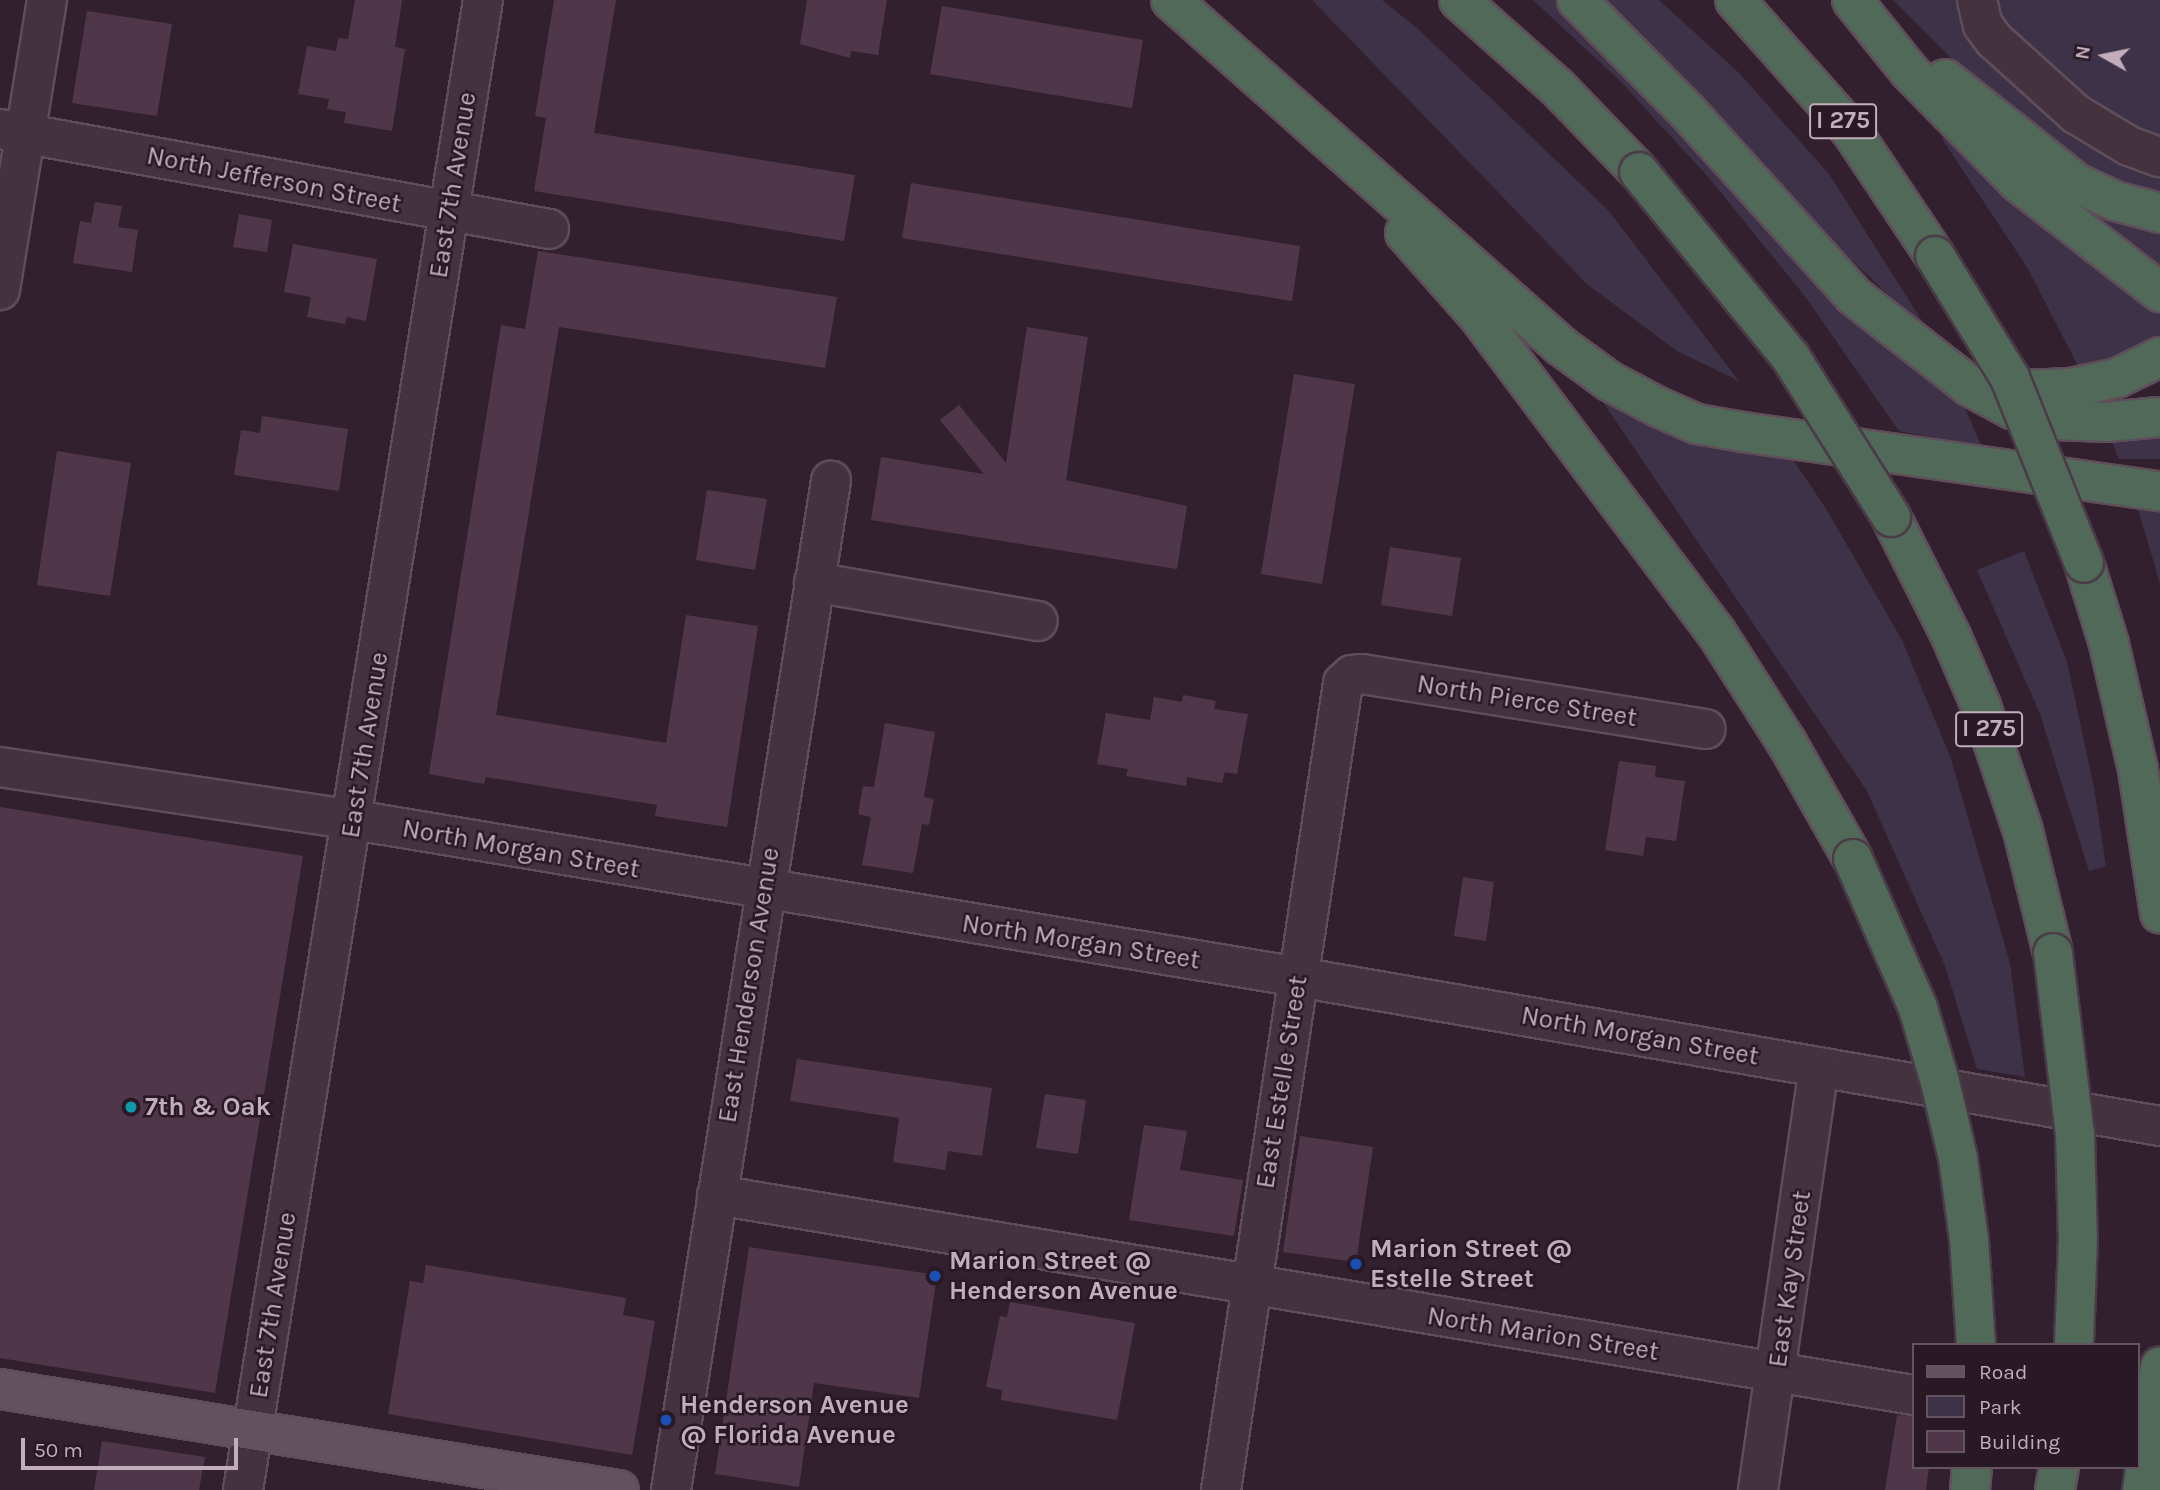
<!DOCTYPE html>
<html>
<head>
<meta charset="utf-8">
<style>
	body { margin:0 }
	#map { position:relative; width:2160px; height:1490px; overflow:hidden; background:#33202e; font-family:Karla,sans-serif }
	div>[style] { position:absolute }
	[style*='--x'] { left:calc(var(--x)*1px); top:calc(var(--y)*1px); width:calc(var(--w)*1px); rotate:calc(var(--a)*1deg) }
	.green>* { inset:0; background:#3d3248 }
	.building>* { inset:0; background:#4f3749 }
	.roads { filter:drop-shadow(2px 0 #5f4e5a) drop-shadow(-2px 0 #5f4e5a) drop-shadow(0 2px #5f4e5a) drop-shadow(0 -2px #5f4e5a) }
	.minor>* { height:38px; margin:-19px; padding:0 19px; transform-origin:19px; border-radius:19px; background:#44333f }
	.major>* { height:38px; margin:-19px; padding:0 19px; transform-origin:19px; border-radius:19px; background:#64515f }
	.highway>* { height:38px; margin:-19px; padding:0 19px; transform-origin:19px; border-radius:19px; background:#516958 }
	.bridges { filter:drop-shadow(2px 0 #4b3b47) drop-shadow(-2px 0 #4b3b47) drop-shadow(0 2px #4b3b47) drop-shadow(0 -2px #4b3b47) }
	.highway-bridge>* { height:38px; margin:-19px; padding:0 19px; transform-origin:19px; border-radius:19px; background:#516958 }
	.dots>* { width:19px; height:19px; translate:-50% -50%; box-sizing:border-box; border:4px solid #281924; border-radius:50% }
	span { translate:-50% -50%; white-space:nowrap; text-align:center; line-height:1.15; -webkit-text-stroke:5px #281924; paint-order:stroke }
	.shield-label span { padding:2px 5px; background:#281924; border:2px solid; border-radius:5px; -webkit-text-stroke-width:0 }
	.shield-label { font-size:24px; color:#c1adbb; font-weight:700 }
	.street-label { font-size:26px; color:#c1adbb }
	.poi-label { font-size:26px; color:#c1adbb; font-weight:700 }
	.left { translate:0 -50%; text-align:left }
	.legend { position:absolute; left:1912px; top:1343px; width:228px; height:126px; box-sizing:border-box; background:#281924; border:2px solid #655460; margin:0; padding:9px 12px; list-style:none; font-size:21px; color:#c1adbb }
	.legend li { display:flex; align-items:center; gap:14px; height:35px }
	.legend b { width:35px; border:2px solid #655460 }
	.north { position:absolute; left:2069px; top:21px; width:70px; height:70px; -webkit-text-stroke:5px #281924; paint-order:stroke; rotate:279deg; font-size:19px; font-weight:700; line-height:28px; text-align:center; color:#c1adbb }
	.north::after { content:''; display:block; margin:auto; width:24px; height:32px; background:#c1adbb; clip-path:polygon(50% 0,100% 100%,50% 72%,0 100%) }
	.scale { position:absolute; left:21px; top:1438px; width:217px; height:32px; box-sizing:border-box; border:4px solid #c1adbb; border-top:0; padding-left:9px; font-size:21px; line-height:24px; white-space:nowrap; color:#c1adbb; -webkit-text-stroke:5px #281924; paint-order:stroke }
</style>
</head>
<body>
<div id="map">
	<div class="green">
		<i style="clip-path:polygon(1312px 0,1382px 0,1417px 28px,1608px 210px,1739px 381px,1677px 351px,1588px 285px)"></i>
		<i style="clip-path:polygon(1533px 0,1565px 0,1960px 397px,1982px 447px,1899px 431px,1804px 295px,1709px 178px,1620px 81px)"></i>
		<i style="clip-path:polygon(1598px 0,1659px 0,1739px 73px,1829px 174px,1931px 335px,1829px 239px)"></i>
		<i style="clip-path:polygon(1893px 0,1963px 0,2160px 169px,2160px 203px,2098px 178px,1993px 100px)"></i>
		<i style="clip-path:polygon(1996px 0,2160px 0,2160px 143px,2111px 120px,2003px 24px)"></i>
		<i style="clip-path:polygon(1949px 133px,2160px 306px,2160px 339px,2081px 372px,2027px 267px,1942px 139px)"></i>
		<i style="clip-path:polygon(2017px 152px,2160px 227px,2160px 275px)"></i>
		<i style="clip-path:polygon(1544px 303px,1587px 343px,1667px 395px,1781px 442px,1825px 507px,1902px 640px,1951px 759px,2010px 963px,2025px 1077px,1977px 1069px,1945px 966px,1867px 791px,1539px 308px)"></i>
		<i style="clip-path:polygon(2160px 430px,2160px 459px,2119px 459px,2109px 435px)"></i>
		<i style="clip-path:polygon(2137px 507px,2160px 511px,2160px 584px,2149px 546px)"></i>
		<i style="clip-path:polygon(2024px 551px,2067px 662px,2094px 787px,2106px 866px,2089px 871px,2040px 714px,1977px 570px)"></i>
	</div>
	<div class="building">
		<i style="clip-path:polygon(355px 0,402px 0,395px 47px,405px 49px,392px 131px,344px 123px,346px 112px,327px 109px,329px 99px,298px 94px,307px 46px,336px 51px,338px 38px,348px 39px)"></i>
		<i style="clip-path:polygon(554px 0,616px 0,594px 133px,855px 175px,844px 241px,534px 191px,546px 118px,535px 116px)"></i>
		<i style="clip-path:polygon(807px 0,887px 0,878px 55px,851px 51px,850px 58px,800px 44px)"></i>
		<i style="clip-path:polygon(942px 6px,1143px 40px,1132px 108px,930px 74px)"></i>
		<i style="clip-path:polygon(87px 11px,172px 24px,157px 116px,72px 103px)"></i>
		<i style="clip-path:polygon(911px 183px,1300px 246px,1292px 301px,902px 238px)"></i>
		<i style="clip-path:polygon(95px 202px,122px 206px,118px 227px,138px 230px,132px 272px,73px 263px,80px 221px,91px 223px)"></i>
		<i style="clip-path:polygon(239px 214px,272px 220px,267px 252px,233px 247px)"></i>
		<i style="clip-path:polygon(293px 244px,377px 259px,366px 321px,347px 317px,345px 324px,307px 317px,311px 297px,284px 292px)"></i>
		<i style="clip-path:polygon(538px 251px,837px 297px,825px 368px,559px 327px,496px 715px,666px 743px,686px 615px,758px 626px,727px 827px,655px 816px,657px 805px,486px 777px,484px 784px,429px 774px,501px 325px,525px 329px)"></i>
		<i style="clip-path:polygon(1027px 327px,1088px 337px,1066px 480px,1187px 506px,1177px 569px,871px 520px,881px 457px,984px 474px,940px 420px,959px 405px,1006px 463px)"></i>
		<i style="clip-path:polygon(1294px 374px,1355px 384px,1322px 584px,1261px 574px)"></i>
		<i style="clip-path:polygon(262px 416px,348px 429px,339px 491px,234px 475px,241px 430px,260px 433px)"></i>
		<i style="clip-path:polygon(57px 451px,131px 463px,110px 596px,37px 585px)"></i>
		<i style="clip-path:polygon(707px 490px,767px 499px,755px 570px,696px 560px)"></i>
		<i style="clip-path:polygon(1390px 547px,1461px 558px,1452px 616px,1381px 605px)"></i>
		<i style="clip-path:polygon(1183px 695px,1216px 701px,1214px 709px,1248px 714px,1237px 774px,1225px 772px,1222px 783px,1187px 777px,1186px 786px,1126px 776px,1128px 769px,1097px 764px,1106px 713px,1150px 720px,1154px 697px,1182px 702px)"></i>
		<i style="clip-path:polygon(885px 723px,935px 732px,924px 797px,934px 799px,929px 825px,922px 824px,913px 873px,862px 865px,871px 817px,858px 814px,863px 786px,874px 787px)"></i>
		<i style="clip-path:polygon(1619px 761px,1656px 766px,1655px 777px,1685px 781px,1676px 841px,1646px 837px,1643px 856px,1605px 850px)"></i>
		<i style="clip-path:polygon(0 807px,303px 856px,215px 1393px,0 1358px)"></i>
		<i style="clip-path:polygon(1463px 877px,1494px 882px,1486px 941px,1454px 936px)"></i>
		<i style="clip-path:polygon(797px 1059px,992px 1088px,982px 1156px,948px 1151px,945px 1170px,893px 1162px,899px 1118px,790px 1101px)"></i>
		<i style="clip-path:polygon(1045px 1094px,1086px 1100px,1078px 1154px,1036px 1148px)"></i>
		<i style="clip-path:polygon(1144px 1125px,1187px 1131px,1180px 1170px,1243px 1180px,1234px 1236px,1129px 1220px)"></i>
		<i style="clip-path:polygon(1300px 1136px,1373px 1147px,1356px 1262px,1283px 1252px)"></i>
		<i style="clip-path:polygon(749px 1247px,937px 1275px,919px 1398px,814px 1383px,799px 1487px,715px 1474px)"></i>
		<i style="clip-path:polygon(426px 1265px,626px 1298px,623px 1315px,655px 1321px,632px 1455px,388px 1414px,410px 1281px,423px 1283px)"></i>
		<i style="clip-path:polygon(1010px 1302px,1135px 1323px,1117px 1420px,1001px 1400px,1002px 1390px,986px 1387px,1000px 1316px,1007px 1317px)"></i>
		<i style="clip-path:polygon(1897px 1415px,1913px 1416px,1913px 1467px,1929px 1467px,1926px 1490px,1885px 1490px)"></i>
		<i style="clip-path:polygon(102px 1441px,205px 1457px,199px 1490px,94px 1490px)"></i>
	</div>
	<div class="roads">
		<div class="minor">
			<i style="--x:1977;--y:0;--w:26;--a:77"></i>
			<i style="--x:1983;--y:25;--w:19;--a:54"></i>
			<i style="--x:1994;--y:40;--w:110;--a:42.1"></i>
			<i style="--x:2076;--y:114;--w:62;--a:31.1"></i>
			<i style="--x:2129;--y:146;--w:33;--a:20"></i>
			<i style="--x:0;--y:129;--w:558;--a:10.32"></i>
			<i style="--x:0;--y:290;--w:294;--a:-80.8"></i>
			<i style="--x:814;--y:582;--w:227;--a:9.9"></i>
			<i style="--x:0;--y:767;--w:358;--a:8.5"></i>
			<i style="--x:354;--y:820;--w:957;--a:9.44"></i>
			<i style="--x:1298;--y:977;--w:875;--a:9.81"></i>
			<i style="--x:717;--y:1195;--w:1213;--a:9.49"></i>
			<i style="--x:243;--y:1490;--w:1509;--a:-80.85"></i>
			<i style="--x:671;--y:1490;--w:1022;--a:-80.99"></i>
			<i style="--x:1221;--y:1490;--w:816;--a:-81.4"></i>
			<i style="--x:1343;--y:683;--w:12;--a:-42"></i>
			<i style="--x:1352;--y:675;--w:10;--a:-6"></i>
			<i style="--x:1362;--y:674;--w:348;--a:9.1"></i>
			<i style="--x:1758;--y:1490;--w:427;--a:-81.8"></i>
		</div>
		<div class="major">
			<i style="--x:0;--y:1389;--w:627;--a:9.27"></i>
		</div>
		<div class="highway">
			<i style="--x:1171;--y:0;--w:521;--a:41.58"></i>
			<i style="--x:1561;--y:346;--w:59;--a:36.1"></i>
			<i style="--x:1609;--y:381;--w:55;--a:28"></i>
			<i style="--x:1658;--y:407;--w:43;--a:23.6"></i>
			<i style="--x:1697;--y:424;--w:47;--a:9.9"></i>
			<i style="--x:1743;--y:432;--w:421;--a:8.1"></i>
			<i style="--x:1459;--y:0;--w:131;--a:41.6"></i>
			<i style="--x:1557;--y:87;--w:118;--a:46"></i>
			<i style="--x:1577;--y:0;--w:156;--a:45.3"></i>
			<i style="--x:1687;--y:111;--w:249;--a:47.9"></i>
			<i style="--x:1854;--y:296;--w:148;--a:37.9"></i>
			<i style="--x:1971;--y:387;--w:47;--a:28.2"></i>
			<i style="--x:2012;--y:409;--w:43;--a:14.7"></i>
			<i style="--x:2054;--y:420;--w:53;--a:2.2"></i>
			<i style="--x:2107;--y:422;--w:53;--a:-5.4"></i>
			<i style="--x:1735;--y:0;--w:176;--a:48.4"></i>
			<i style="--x:1852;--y:132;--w:149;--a:56.2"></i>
			<i style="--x:1852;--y:0;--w:91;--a:51.2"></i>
			<i style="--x:1909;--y:71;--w:156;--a:45.5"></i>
			<i style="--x:2018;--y:182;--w:180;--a:37.8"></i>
			<i style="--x:1945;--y:79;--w:167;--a:38.4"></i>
			<i style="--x:2076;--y:183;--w:43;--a:24.8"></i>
			<i style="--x:2115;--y:201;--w:47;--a:14.9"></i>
			<i style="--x:1405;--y:233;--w:108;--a:48.4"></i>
			<i style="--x:1477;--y:314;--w:398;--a:53.1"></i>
			<i style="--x:1716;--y:632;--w:132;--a:57.4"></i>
			<i style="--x:1787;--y:743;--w:133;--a:60.4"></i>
			<i style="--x:1991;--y:384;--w:33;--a:11"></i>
			<i style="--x:2023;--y:390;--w:47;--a:-2.4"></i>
			<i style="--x:2070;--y:388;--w:48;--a:-12"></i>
			<i style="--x:2117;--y:378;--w:48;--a:-26"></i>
			<i style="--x:1891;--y:517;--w:133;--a:63.2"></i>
			<i style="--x:1951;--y:636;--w:76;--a:66.8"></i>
			<i style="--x:1981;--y:706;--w:132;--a:71.4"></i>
			<i style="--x:2023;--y:831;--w:126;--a:76.2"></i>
			<i style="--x:2084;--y:563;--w:85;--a:72.8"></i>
			<i style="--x:2109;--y:644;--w:129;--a:77"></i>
			<i style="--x:2138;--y:770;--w:145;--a:81.3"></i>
			<i style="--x:1970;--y:1490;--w:23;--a:-85"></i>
			<i style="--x:2055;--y:1490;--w:23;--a:-80"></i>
		</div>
	</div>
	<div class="bridges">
		<div class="highway-bridge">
			<i style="--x:1639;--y:172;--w:240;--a:50.7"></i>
			<i style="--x:1791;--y:358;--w:188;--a:57.8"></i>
			<i style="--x:1935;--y:256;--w:143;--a:58.4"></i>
			<i style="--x:2010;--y:378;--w:199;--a:68.2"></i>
			<i style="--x:1853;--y:859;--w:163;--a:66.4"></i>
			<i style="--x:1918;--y:1008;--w:77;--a:73.4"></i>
			<i style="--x:1940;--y:1082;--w:78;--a:76.7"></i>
			<i style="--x:1958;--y:1158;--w:82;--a:82.3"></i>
			<i style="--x:1969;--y:1239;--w:106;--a:86.2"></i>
			<i style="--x:2053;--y:953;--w:182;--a:83.1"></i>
			<i style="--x:2075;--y:1134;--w:105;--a:88.4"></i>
			<i style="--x:2078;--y:1239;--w:106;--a:92.2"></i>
			<i style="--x:2142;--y:1490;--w:125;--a:-81.7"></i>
		</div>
	</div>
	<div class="dots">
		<i style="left:131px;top:1107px;background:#0f9aa8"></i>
		<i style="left:1356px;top:1264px;background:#1a4fb4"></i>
		<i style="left:935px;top:1276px;background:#1a4fb4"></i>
		<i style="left:666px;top:1420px;background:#1a4fb4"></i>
	</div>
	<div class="shield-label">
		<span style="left:1843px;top:121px">I 275</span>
		<span style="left:1989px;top:729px">I 275</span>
	</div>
	<div class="street-label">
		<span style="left:274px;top:180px;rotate:11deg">North Jefferson Street</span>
		<span style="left:453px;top:185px;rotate:-81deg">East 7th Avenue</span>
		<span style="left:1527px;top:701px;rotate:9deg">North Pierce Street</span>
		<span style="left:365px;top:745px;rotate:-81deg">East 7th Avenue</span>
		<span style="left:521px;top:849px;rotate:10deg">North Morgan Street</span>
		<span style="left:1081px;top:942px;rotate:9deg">North Morgan Street</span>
		<span style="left:749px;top:985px;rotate:-81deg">East Henderson Avenue</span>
		<span style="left:1640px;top:1036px;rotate:10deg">North Morgan Street</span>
		<span style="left:1282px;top:1082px;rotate:-81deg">East Estelle Street</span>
		<span style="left:1790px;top:1279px;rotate:-82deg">East Kay Street</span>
		<span style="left:273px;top:1305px;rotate:-81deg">East 7th Avenue</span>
		<span style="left:1543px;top:1334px;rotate:9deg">North Marion Street</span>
	</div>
	<div class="poi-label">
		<span class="left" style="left:145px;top:1107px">7th &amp; Oak</span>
		<span class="left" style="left:1370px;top:1264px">Marion Street @<br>Estelle Street</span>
		<span class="left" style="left:949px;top:1276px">Marion Street @<br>Henderson Avenue</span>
		<span class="left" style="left:680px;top:1420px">Henderson Avenue<br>@ Florida Avenue</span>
	</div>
	<ul class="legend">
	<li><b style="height:9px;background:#64515f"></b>Road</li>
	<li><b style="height:19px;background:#3d3248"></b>Park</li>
	<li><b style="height:19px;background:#4f3749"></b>Building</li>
	</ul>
	<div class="north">N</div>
	<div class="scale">50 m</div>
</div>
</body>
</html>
